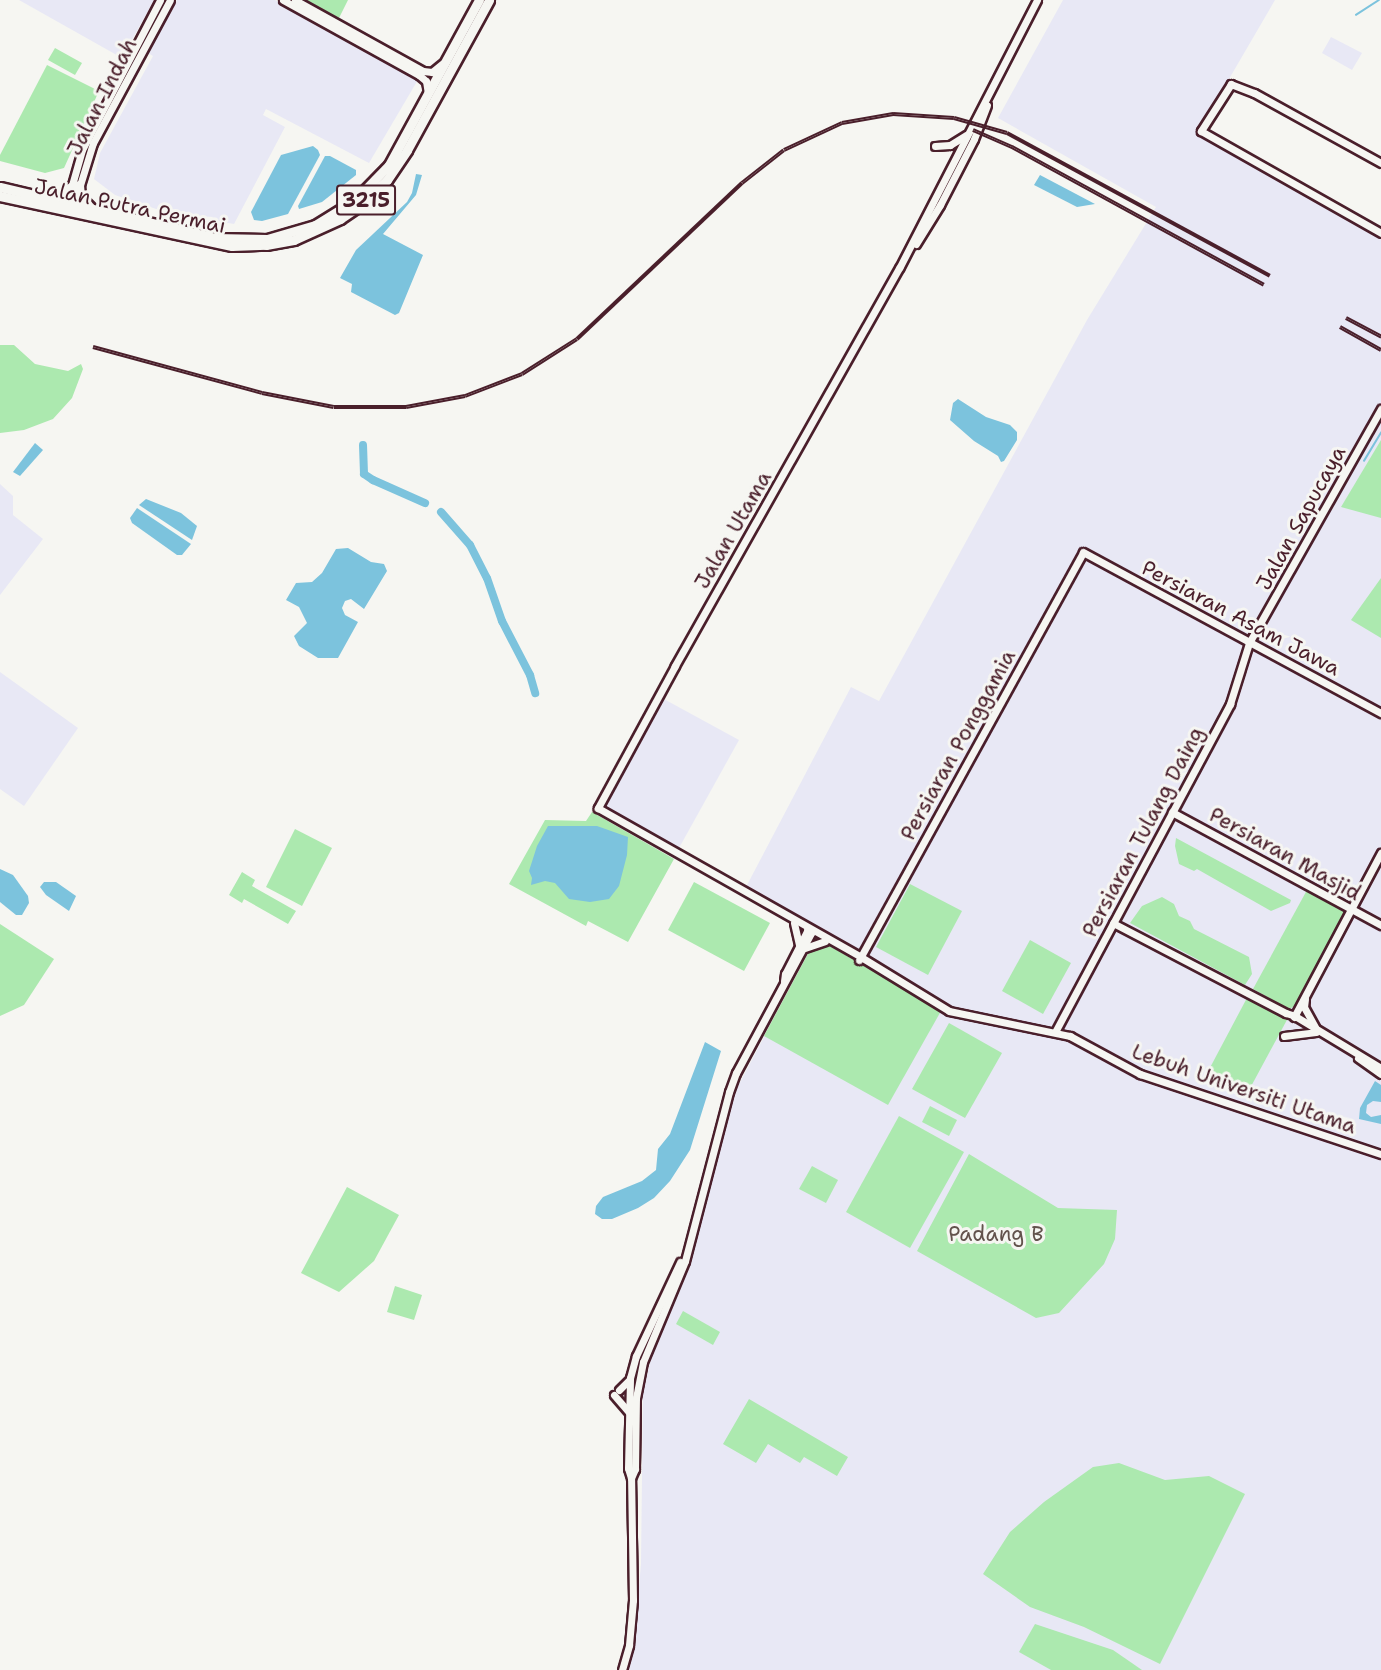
<!DOCTYPE html>
<html>
<head>
<meta charset="utf-8">
<style>
	body { margin:0 }
	#map { position:relative; width:1381px; height:1670px; overflow:hidden; background:#f6f6f2; font-family:"Shantell Sans",sans-serif }
	div>[style] { position:absolute }
	[style*='--x'] { left:calc(var(--x)*1px); top:calc(var(--y)*1px); width:calc(var(--w)*1px); rotate:calc(var(--a)*1deg) }
	.built>* { inset:0; background:#e8e8f5 }
	.green>* { inset:0; background:#ace9af }
	.water>* { inset:0; background:#7cc3dd }
	.stream>* { height:1.5px; margin:-0.75px; padding:0 0.75px; transform-origin:0.75px; border-radius:0.75px; background:#7cc3dd }
	.river>* { height:8px; margin:-4px; padding:0 4px; transform-origin:4px; border-radius:4px; background:#7cc3dd }
	.roads { filter:drop-shadow(2px 0 #4a1f2b) drop-shadow(-2px 0 #4a1f2b) drop-shadow(0 2px #4a1f2b) drop-shadow(0 -2px #4a1f2b) }
	.minor>* { height:7px; margin:-3.5px; padding:0 3.5px; transform-origin:3.5px; border-radius:3.5px; background:#f6f6f2 }
	.major>* { height:9px; margin:-4.5px; padding:0 4.5px; transform-origin:4.5px; border-radius:4.5px; background:#f6f6f2 }
	.rail>* { height:4px; margin-top:-2px; transform-origin:0; background:repeating-linear-gradient(90deg,#f6f6f2 0 4.5px,#4a1f2b 0 9px); box-sizing:border-box; border-block:2px solid #4a1f2b }
	span { translate:-50% -50%; white-space:nowrap; text-align:center; line-height:1.15; -webkit-text-stroke:6px #f6f6f2; paint-order:stroke }
	.shield-label span { padding:2px 4px; background:#f6f6f2; border:2px solid; border-radius:4px; -webkit-text-stroke-width:0 }
	.shield-label { font-size:20px; color:#4a1f2b; font-weight:700 }
	.street-label { font-size:21px; color:#4a1f2b }
	.park-label { font-size:21px; color:#62524c }
</style>
</head>
<body>
<div id="map">
	<div class="built">
		<i style="clip-path:polygon(19px 0,154px 0,122px 58px)"></i>
		<i style="clip-path:polygon(177px 0,275px 0,419px 78px,369px 163px,266px 109px,263px 115px,285px 127px,234px 224px,162px 211px,115px 195px,94px 179px,100px 153px,153px 56px,148px 53px)"></i>
		<i style="clip-path:polygon(1063px 0,1275px 0,1201px 127px,1381px 227px,1381px 1670px,628px 1670px,637px 1611px,641px 1563px,643px 1393px,655px 1341px,670px 1303px,736px 1090px,821px 929px,746px 887px,851px 687px,879px 701px,1087px 320px,1156px 207px,998px 118px)"></i>
		<i style="clip-path:polygon(1331px 37px,1362px 53px,1352px 70px,1322px 53px)"></i>
		<i style="clip-path:polygon(0 484px,13px 496px,13px 515px,43px 539px,0 595px)"></i>
		<i style="clip-path:polygon(0 672px,78px 728px,24px 806px,0 789px)"></i>
		<i style="clip-path:polygon(662px 698px,739px 740px,679px 848px,603px 807px)"></i>
	</div>
	<div class="green">
		<i style="clip-path:polygon(306px 0,348px 0,339px 18px)"></i>
		<i style="clip-path:polygon(55px 48px,82px 63px,75px 75px,48px 60px)"></i>
		<i style="clip-path:polygon(47px 65px,99px 91px,64px 168px,45px 173px,0 161px,0 155px)"></i>
		<i style="clip-path:polygon(0 345px,14px 345px,35px 364px,68px 371px,81px 364px,83px 369px,72px 398px,53px 419px,24px 430px,0 433px)"></i>
		<i style="clip-path:polygon(1381px 440px,1381px 518px,1341px 507px)"></i>
		<i style="clip-path:polygon(1381px 578px,1381px 638px,1351px 620px)"></i>
		<i style="clip-path:polygon(592px 812px,674px 859px,628px 942px,588px 921px,586px 926px,509px 884px,545px 820px,586px 821px)"></i>
		<i style="clip-path:polygon(295px 829px,332px 848px,302px 906px,266px 887px)"></i>
		<i style="clip-path:polygon(1176px 838px,1291px 900px,1290px 903px,1271px 911px,1197px 869px,1194px 871px,1179px 864px,1175px 846px)"></i>
		<i style="clip-path:polygon(242px 872px,255px 880px,252px 886px,296px 911px,288px 924px,244px 899px,242px 903px,229px 895px)"></i>
		<i style="clip-path:polygon(694px 882px,770px 923px,744px 971px,668px 930px)"></i>
		<i style="clip-path:polygon(910px 884px,962px 911px,928px 975px,876px 947px)"></i>
		<i style="clip-path:polygon(1307px 890px,1347px 912px,1295px 1006px,1289px 1009px,1253px 989px)"></i>
		<i style="clip-path:polygon(1162px 897px,1174px 904px,1179px 916px,1190px 921px,1194px 929px,1249px 957px,1252px 974px,1245px 985px,1130px 923px,1142px 906px)"></i>
		<i style="clip-path:polygon(0 924px,54px 959px,24px 1005px,0 1016px)"></i>
		<i style="clip-path:polygon(1030px 940px,1071px 963px,1043px 1014px,1002px 991px)"></i>
		<i style="clip-path:polygon(825px 943px,941px 1011px,888px 1105px,764px 1036px,810px 950px)"></i>
		<i style="clip-path:polygon(1248px 996px,1288px 1018px,1248px 1092px,1204px 1079px)"></i>
		<i style="clip-path:polygon(949px 1023px,1002px 1053px,965px 1118px,912px 1089px)"></i>
		<i style="clip-path:polygon(930px 1106px,957px 1120px,949px 1136px,922px 1122px)"></i>
		<i style="clip-path:polygon(899px 1116px,964px 1152px,910px 1248px,846px 1212px)"></i>
		<i style="clip-path:polygon(969px 1154px,1058px 1208px,1117px 1210px,1115px 1239px,1104px 1264px,1059px 1313px,1036px 1318px,917px 1251px)"></i>
		<i style="clip-path:polygon(812px 1166px,838px 1180px,826px 1203px,799px 1189px)"></i>
		<i style="clip-path:polygon(347px 1187px,399px 1215px,374px 1261px,339px 1292px,301px 1273px)"></i>
		<i style="clip-path:polygon(395px 1286px,422px 1295px,414px 1320px,387px 1312px)"></i>
		<i style="clip-path:polygon(683px 1311px,720px 1332px,713px 1345px,676px 1324px)"></i>
		<i style="clip-path:polygon(749px 1399px,848px 1457px,837px 1476px,804px 1457px,800px 1463px,768px 1444px,756px 1463px,723px 1444px)"></i>
		<i style="clip-path:polygon(1119px 1463px,1165px 1480px,1209px 1476px,1245px 1494px,1160px 1664px,1084px 1627px,1030px 1607px,983px 1574px,1010px 1532px,1044px 1502px,1093px 1467px)"></i>
		<i style="clip-path:polygon(1035px 1624px,1113px 1650px,1142px 1670px,1051px 1670px,1019px 1652px)"></i>
	</div>
	<div class="water">
		<i style="clip-path:polygon(313px 146px,318px 150px,320px 155px,288px 214px,262px 221px,254px 220px,251px 212px,281px 155px)"></i>
		<i style="clip-path:polygon(325px 156px,330px 156px,356px 170px,356px 175px,322px 202px,299px 209px,298px 206px)"></i>
		<i style="clip-path:polygon(416px 174px,422px 175px,416px 195px,383px 234px,423px 255px,399px 313px,395px 315px,351px 292px,352px 284px,340px 278px,356px 250px,407px 202px,412px 193px)"></i>
		<i style="clip-path:polygon(1040px 175px,1095px 204px,1077px 207px,1034px 185px)"></i>
		<i style="clip-path:polygon(958px 399px,986px 417px,1010px 425px,1017px 432px,1017px 440px,1004px 461px,1001px 462px,998px 456px,974px 441px,950px 420px,953px 403px)"></i>
		<i style="clip-path:polygon(35px 443px,43px 450px,20px 476px,13px 472px)"></i>
		<i style="clip-path:polygon(146px 499px,181px 513px,197px 526px,192px 540px,139px 505px)"></i>
		<i style="clip-path:polygon(137px 508px,191px 544px,182px 555px,177px 555px,132px 523px,130px 518px)"></i>
		<i style="clip-path:polygon(348px 548px,371px 562px,384px 564px,387px 571px,364px 609px,351px 599px,345px 601px,342px 608px,345px 615px,358px 622px,338px 658px,318px 658px,299px 646px,294px 636px,307px 623px,299px 607px,286px 600px,296px 583px,312px 582px,322px 573px,336px 549px)"></i>
		<i style="clip-path:polygon(548px 826px,597px 826px,628px 837px,627px 855px,619px 886px,609px 899px,590px 902px,569px 899px,555px 883px,545px 881px,531px 885px,532px 878px,529px 871px,537px 846px)"></i>
		<i style="clip-path:polygon(0 869px,13px 875px,28px 896px,29px 903px,22px 915px,16px 915px,0 902px)"></i>
		<i style="clip-path:polygon(44px 882px,56px 882px,76px 896px,69px 911px,46px 895px,40px 887px)"></i>
		<i style="clip-path:polygon(705px 1042px,721px 1051px,690px 1150px,670px 1181px,654px 1198px,638px 1208px,612px 1219px,602px 1219px,595px 1214px,596px 1206px,603px 1197px,642px 1181px,656px 1170px,658px 1149px,670px 1134px)"></i>
		<i style="clip-path:polygon(1375px 1081px,1381px 1085px,1381px 1102px,1373px 1101px,1367px 1105px,1366px 1113px,1371px 1117px,1381px 1115px,1381px 1124px,1359px 1119px,1360px 1108px)"></i>
	</div>
	<div class="stream">
		<i style="--x:1356;--y:15;--w:27;--a:-33"></i>
		<i style="--x:1364;--y:461;--w:33;--a:-59"></i>
	</div>
	<div class="river">
		<i style="--x:363;--y:445;--w:29;--a:88"></i>
		<i style="--x:364;--y:474;--w:11;--a:34"></i>
		<i style="--x:373;--y:480;--w:57;--a:23.9"></i>
		<i style="--x:441;--y:512;--w:44;--a:48.7"></i>
		<i style="--x:470;--y:545;--w:37;--a:63"></i>
		<i style="--x:487;--y:578;--w:46;--a:70.8"></i>
		<i style="--x:502;--y:621;--w:61;--a:62.6"></i>
		<i style="--x:530;--y:675;--w:19;--a:74"></i>
	</div>
	<div class="roads">
		<div class="minor">
			<i style="--x:283;--y:0;--w:155;--a:28.9"></i>
			<i style="--x:419;--y:75;--w:9;--a:41"></i>
			<i style="--x:426;--y:81;--w:12;--a:81"></i>
			<i style="--x:295;--y:0;--w:146;--a:29"></i>
			<i style="--x:423;--y:71;--w:9;--a:6"></i>
			<i style="--x:432;--y:72;--w:13;--a:-39"></i>
			<i style="--x:1037;--y:0;--w:301;--a:117.2"></i>
			<i style="--x:899;--y:268;--w:457;--a:119.4"></i>
			<i style="--x:675;--y:666;--w:162;--a:118.5"></i>
			<i style="--x:598;--y:808;--w:302;--a:29.5"></i>
			<i style="--x:861;--y:957;--w:103;--a:31.5"></i>
			<i style="--x:949;--y:1011;--w:124;--a:11.7"></i>
			<i style="--x:1070;--y:1036;--w:80;--a:28.5"></i>
			<i style="--x:1140;--y:1074;--w:254;--a:18.4"></i>
			<i style="--x:935;--y:146;--w:15;--a:-4"></i>
			<i style="--x:950;--y:145;--w:19;--a:-32"></i>
			<i style="--x:1381;--y:163;--w:145;--a:-151.1"></i>
			<i style="--x:1254;--y:93;--w:25;--a:-159"></i>
			<i style="--x:1231;--y:84;--w:56;--a:122.6"></i>
			<i style="--x:1201;--y:131;--w:207;--a:29.5"></i>
			<i style="--x:66;--y:206;--w:58;--a:-74.1"></i>
			<i style="--x:82;--y:150;--w:169;--a:-62.5"></i>
			<i style="--x:73;--y:208;--w:68;--a:-72.9"></i>
			<i style="--x:93;--y:143;--w:162;--a:-61.7"></i>
			<i style="--x:916;--y:244;--w:46;--a:-58.4"></i>
			<i style="--x:940;--y:205;--w:74;--a:-62.7"></i>
			<i style="--x:974;--y:139;--w:36;--a:-69"></i>
			<i style="--x:1172;--y:812;--w:238;--a:28.4"></i>
			<i style="--x:794;--y:923;--w:22;--a:77"></i>
			<i style="--x:1113;--y:923;--w:195;--a:27.5"></i>
			<i style="--x:1286;--y:1013;--w:9;--a:18"></i>
			<i style="--x:1295;--y:1016;--w:100;--a:31.2"></i>
			<i style="--x:805;--y:948;--w:21;--a:-19"></i>
			<i style="--x:859;--y:960;--w:465;--a:-61.2"></i>
			<i style="--x:1083;--y:552;--w:339;--a:28.4"></i>
			<i style="--x:784;--y:981;--w:7;--a:-82"></i>
			<i style="--x:785;--y:974;--w:48;--a:-62.9"></i>
			<i style="--x:807;--y:931;--w:4;--a:0"></i>
			<i style="--x:1305;--y:999;--w:8;--a:97"></i>
			<i style="--x:1304;--y:1007;--w:23;--a:61"></i>
			<i style="--x:1294;--y:1017;--w:186;--a:-62.1"></i>
			<i style="--x:1055;--y:1032;--w:372;--a:-61.9"></i>
			<i style="--x:1230;--y:704;--w:64;--a:-72.7"></i>
			<i style="--x:1249;--y:643;--w:269;--a:-60.6"></i>
			<i style="--x:1284;--y:1036;--w:32;--a:-7"></i>
			<i style="--x:1358;--y:1058;--w:28;--a:35"></i>
			<i style="--x:619;--y:1390;--w:14;--a:-45"></i>
			<i style="--x:614;--y:1395;--w:23;--a:49"></i>
			<i style="--x:631;--y:1478;--w:10;--a:-66"></i>
			<i style="--x:635;--y:1469;--w:71;--a:-89.2"></i>
			<i style="--x:636;--y:1398;--w:37;--a:-79"></i>
			<i style="--x:643;--y:1362;--w:109;--a:-67.4"></i>
			<i style="--x:685;--y:1261;--w:175;--a:-75.4"></i>
			<i style="--x:729;--y:1092;--w:20;--a:-70"></i>
			<i style="--x:736;--y:1073;--w:159;--a:-61.8"></i>
			<i style="--x:811;--y:933;--w:6;--a:-129"></i>
			<i style="--x:622;--y:1670;--w:26;--a:-74"></i>
			<i style="--x:629;--y:1645;--w:45;--a:-84.9"></i>
			<i style="--x:633;--y:1600;--w:122;--a:-90.9"></i>
			<i style="--x:631;--y:1478;--w:10;--a:-107"></i>
			<i style="--x:628;--y:1468;--w:90;--a:-88.7"></i>
			<i style="--x:630;--y:1378;--w:23;--a:-75"></i>
			<i style="--x:636;--y:1356;--w:104;--a:-64.9"></i>
		</div>
		<div class="major">
			<i style="--x:79;--y:185;--w:12;--a:85"></i>
			<i style="--x:80;--y:197;--w:14;--a:45"></i>
			<i style="--x:0;--y:187;--w:221;--a:13.3"></i>
			<i style="--x:215;--y:238;--w:52;--a:1.1"></i>
			<i style="--x:267;--y:239;--w:50;--a:-16.3"></i>
			<i style="--x:315;--y:225;--w:46;--a:-31.6"></i>
			<i style="--x:354;--y:201;--w:50;--a:-45.8"></i>
			<i style="--x:389;--y:165;--w:188;--a:-61.4"></i>
			<i style="--x:0;--y:196;--w:237;--a:12.2"></i>
			<i style="--x:232;--y:246;--w:34;--a:-2"></i>
			<i style="--x:266;--y:245;--w:28;--a:-10"></i>
			<i style="--x:294;--y:240;--w:51;--a:-24.5"></i>
			<i style="--x:340;--y:219;--w:23;--a:-34"></i>
			<i style="--x:359;--y:206;--w:38;--a:-43"></i>
			<i style="--x:387;--y:180;--w:36;--a:-56"></i>
			<i style="--x:407;--y:150;--w:171;--a:-61.3"></i>
			<i style="--x:47;--y:198;--w:13;--a:-13"></i>
			<i style="--x:60;--y:195;--w:15;--a:-37"></i>
		</div>
	</div>
	<div class="rail">
		<i style="--x:973;--y:130;--w:43;--a:23.6"></i>
		<i style="--x:1012;--y:147;--w:287;--a:28.7"></i>
		<i style="--x:1346;--y:318;--w:40;--a:28"></i>
		<i style="--x:1340;--y:327;--w:47;--a:29.3"></i>
		<i style="--x:93;--y:347;--w:175;--a:15.2"></i>
		<i style="--x:262;--y:393;--w:73;--a:11"></i>
		<i style="--x:334;--y:407;--w:72;--a:0"></i>
		<i style="--x:406;--y:407;--w:60;--a:-10.6"></i>
		<i style="--x:465;--y:396;--w:61;--a:-21.1"></i>
		<i style="--x:522;--y:374;--w:65;--a:-32.5"></i>
		<i style="--x:577;--y:339;--w:227;--a:-43.4"></i>
		<i style="--x:742;--y:183;--w:53;--a:-38.2"></i>
		<i style="--x:784;--y:150;--w:64;--a:-25"></i>
		<i style="--x:842;--y:123;--w:52;--a:-10"></i>
		<i style="--x:893;--y:114;--w:61;--a:3.8"></i>
		<i style="--x:954;--y:118;--w:55;--a:15.8"></i>
		<i style="--x:1007;--y:133;--w:299;--a:28.5"></i>
	</div>
	<div class="shield-label">
		<span style="left:366px;top:200px">3215</span>
	</div>
	<div class="street-label">
		<span style="left:102px;top:97px;rotate:-63deg">Jalan Indah</span>
		<span style="left:130px;top:206px;rotate:12deg">Jalan Putra Permai</span>
		<span style="left:1301px;top:518px;rotate:-61deg">Jalan Sapucaya</span>
		<span style="left:733px;top:530px;rotate:-60deg">Jalan Utama</span>
		<span style="left:1241px;top:618px;rotate:28deg">Persiaran Asam Jawa</span>
		<span style="left:958px;top:745px;rotate:-61deg">Persiaran Ponggamia</span>
		<span style="left:1143px;top:832px;rotate:-62deg">Persiaran Tulang Daing</span>
		<span style="left:1285px;top:854px;rotate:29deg">Persiaran Masjid</span>
		<span style="left:1244px;top:1089px;rotate:19deg">Lebuh Universiti Utama</span>
	</div>
	<div class="park-label">
		<span style="left:996px;top:1234px">Padang B</span>
	</div>
</div>
</body>
</html>
